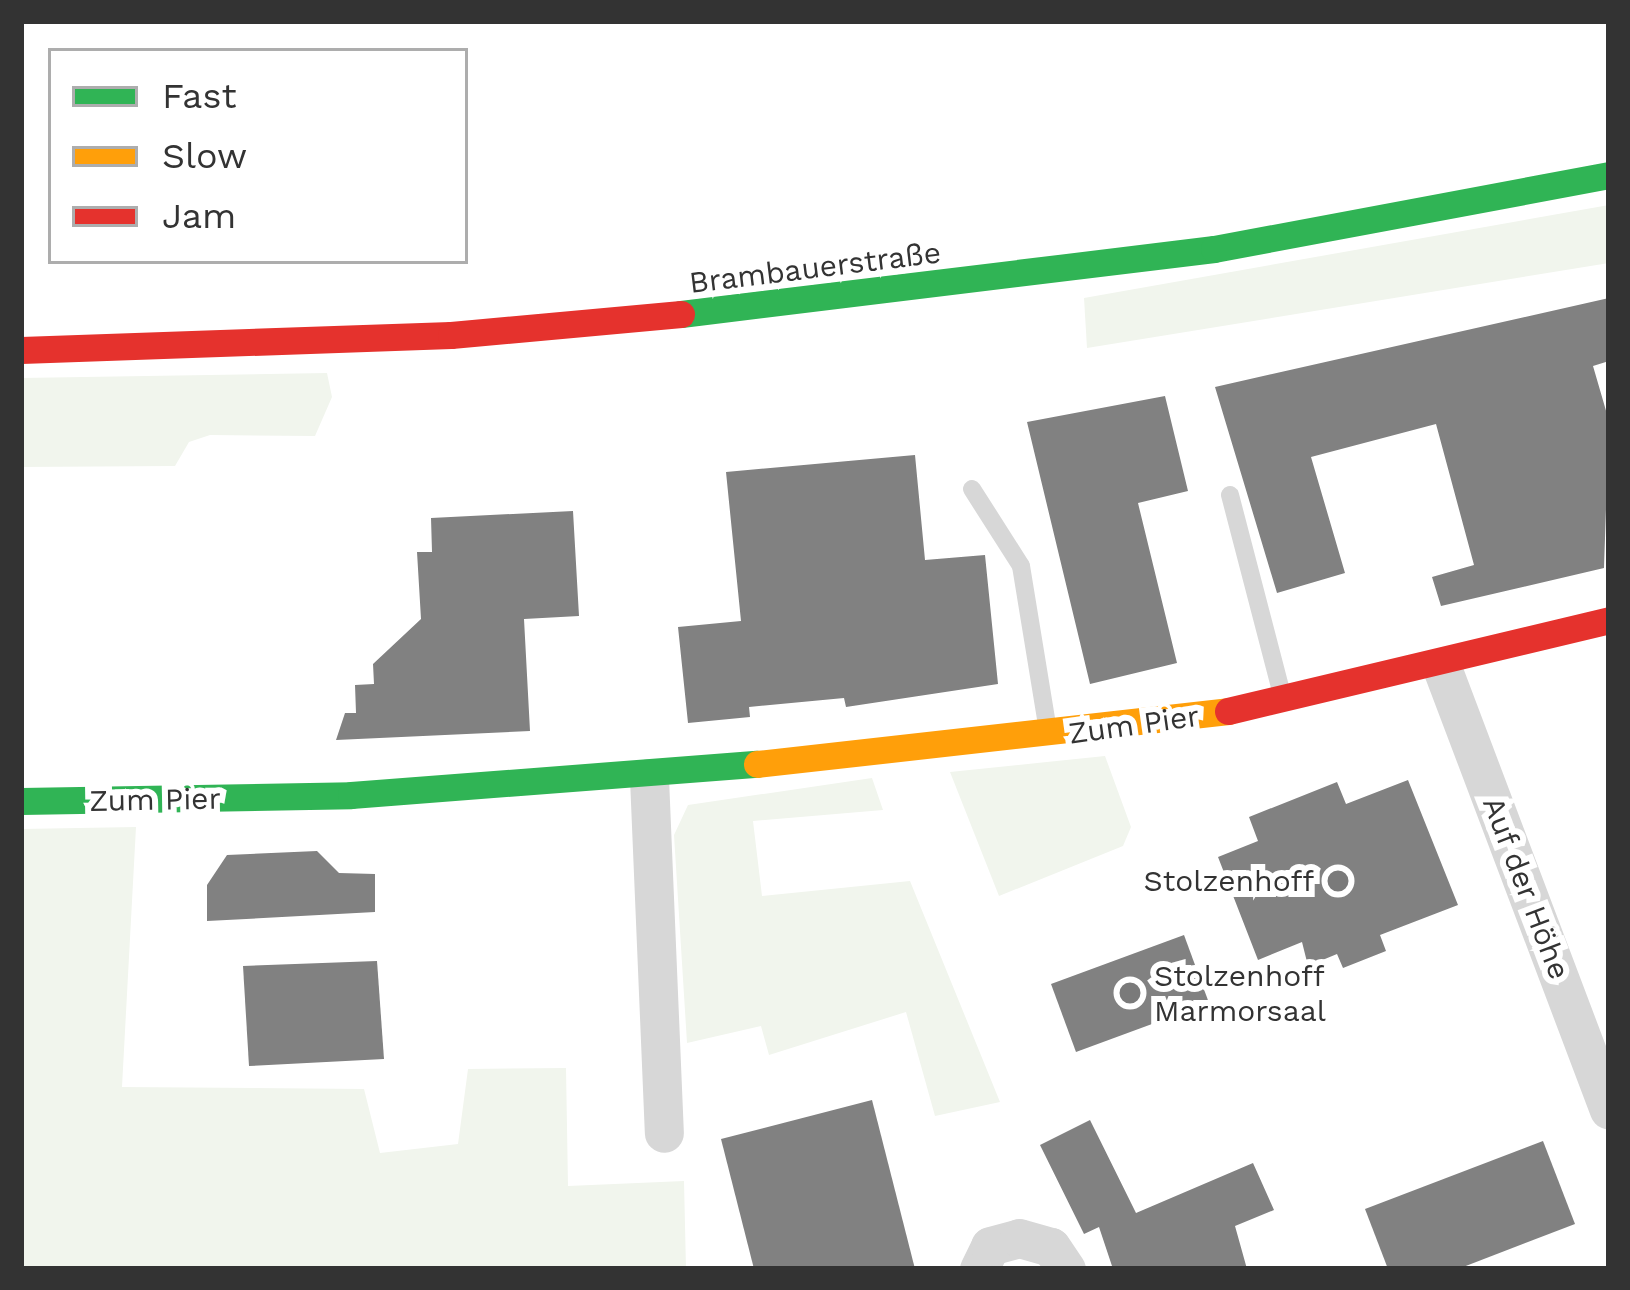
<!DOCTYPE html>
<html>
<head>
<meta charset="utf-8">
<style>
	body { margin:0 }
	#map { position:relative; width:1630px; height:1290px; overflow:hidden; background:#fff; font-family:"Work Sans",sans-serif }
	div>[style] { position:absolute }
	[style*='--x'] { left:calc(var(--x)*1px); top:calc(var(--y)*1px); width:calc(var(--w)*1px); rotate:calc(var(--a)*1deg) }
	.green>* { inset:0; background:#f1f5ed }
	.building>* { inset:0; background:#818181 }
	.lane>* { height:18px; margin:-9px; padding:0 9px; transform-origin:9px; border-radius:9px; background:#d7d7d7 }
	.street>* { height:39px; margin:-19.5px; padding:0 19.5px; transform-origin:19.5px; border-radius:19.5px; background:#d7d7d7 }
	.fast>* { height:27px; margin:-13.5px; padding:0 13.5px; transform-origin:13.5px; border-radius:13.5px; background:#30b455 }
	.slow>* { height:27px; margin:-13.5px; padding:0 13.5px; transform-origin:13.5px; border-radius:13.5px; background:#ff9f0a }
	.jam>* { height:27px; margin:-13.5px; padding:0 13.5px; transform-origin:13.5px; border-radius:13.5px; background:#e5322d }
	.dots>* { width:33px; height:33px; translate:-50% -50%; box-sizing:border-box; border:6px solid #fff; border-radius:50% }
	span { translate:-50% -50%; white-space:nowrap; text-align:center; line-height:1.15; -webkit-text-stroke:12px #fff; paint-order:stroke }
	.street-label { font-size:30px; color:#333 }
	.poi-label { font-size:30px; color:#333 }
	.right { translate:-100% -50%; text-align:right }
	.left { translate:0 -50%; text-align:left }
	.frame { position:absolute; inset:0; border:24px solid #333; pointer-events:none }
	.legend { position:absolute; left:48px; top:48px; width:420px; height:216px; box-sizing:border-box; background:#fff; border:3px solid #adadad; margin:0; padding:15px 21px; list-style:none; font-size:36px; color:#333 }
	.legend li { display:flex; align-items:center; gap:24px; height:60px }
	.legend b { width:60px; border:3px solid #adadad }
</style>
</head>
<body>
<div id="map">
	<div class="green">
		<i style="clip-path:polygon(1609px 205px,1609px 263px,1087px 348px,1084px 298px)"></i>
		<i style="clip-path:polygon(327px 373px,332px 397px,315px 436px,210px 435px,189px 442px,175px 466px,21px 467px,21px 378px)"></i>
		<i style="clip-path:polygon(1105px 756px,1131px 827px,1123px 846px,999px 896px,950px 772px)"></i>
		<i style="clip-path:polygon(872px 778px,883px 810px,753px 821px,762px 896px,910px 881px,1000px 1102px,935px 1116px,906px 1012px,769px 1055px,761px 1026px,687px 1043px,674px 835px,688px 805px)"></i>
		<i style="clip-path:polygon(136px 827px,122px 1087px,364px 1089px,380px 1153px,458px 1144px,468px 1069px,566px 1068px,568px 1186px,684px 1181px,686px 1269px,21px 1269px,21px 829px)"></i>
	</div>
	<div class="building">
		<i style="clip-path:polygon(1609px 298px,1609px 361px,1593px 366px,1609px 421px,1604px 568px,1441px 606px,1432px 577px,1474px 565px,1436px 424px,1311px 457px,1345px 573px,1277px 593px,1215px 387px)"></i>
		<i style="clip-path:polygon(1165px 396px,1188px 491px,1138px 503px,1177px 663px,1090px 684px,1027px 422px)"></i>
		<i style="clip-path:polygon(915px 455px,925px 560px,985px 555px,998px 684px,846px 707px,844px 698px,749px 707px,750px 717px,688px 723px,678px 627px,741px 621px,726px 472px)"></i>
		<i style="clip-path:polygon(573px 511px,579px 616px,524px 619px,530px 731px,336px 740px,345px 713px,356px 713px,355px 685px,374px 684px,373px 664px,421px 619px,417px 552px,432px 552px,431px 518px)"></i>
		<i style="clip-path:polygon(1408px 780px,1458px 905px,1380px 935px,1386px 951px,1343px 968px,1337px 954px,1308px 966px,1302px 942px,1258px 960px,1218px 857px,1258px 841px,1249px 817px,1337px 782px,1346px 804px)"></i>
		<i style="clip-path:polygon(317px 851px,339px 873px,375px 874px,375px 912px,207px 921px,207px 885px,227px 855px)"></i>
		<i style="clip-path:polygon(1184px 935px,1209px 1003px,1076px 1052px,1051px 984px)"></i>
		<i style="clip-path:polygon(377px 961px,384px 1059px,249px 1066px,243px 966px)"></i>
		<i style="clip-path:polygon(872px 1100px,915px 1269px,754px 1269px,721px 1139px)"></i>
		<i style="clip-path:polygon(1090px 1120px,1136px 1213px,1253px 1163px,1274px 1210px,1235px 1226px,1247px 1269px,1113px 1269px,1099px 1227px,1084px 1234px,1040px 1145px)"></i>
		<i style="clip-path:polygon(1543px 1141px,1575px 1224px,1458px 1269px,1388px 1269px,1365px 1209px)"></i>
	</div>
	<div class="lane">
		<i style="--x:972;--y:489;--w:91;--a:57.5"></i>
		<i style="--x:1021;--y:566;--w:167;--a:80.7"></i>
		<i style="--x:1230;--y:495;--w:211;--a:75.4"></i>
	</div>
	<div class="street">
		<i style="--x:1442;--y:668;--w:472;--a:69.3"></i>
		<i style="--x:649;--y:778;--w:355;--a:87.6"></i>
		<i style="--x:979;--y:1269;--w:25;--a:-64"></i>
		<i style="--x:990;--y:1246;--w:30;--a:-15"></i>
		<i style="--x:1019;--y:1238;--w:33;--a:16"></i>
		<i style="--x:1051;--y:1247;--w:27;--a:56"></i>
	</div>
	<div class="fast">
		<i style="--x:681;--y:314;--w:537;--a:-6.95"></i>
		<i style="--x:1214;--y:249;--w:402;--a:-10.6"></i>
		<i style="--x:21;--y:801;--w:330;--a:-1"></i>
		<i style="--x:351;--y:795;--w:407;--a:-4.4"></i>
	</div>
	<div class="slow">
		<i style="--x:757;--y:764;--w:474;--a:-6.4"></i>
	</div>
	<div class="jam">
		<i style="--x:21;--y:350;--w:430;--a:-2"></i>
		<i style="--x:451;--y:335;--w:231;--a:-5.2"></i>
		<i style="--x:1228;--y:711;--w:392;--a:-13.4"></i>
	</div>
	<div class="dots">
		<i style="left:1338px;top:881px;background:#7a7a7a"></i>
		<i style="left:1130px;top:993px;background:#7a7a7a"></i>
	</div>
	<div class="street-label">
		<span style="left:815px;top:268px;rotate:-7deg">Brambauerstraße</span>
		<span style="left:1134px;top:725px;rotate:-8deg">Zum Pier</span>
		<span style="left:155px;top:800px;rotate:-1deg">Zum Pier</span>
		<span style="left:1526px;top:888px;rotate:69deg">Auf der Höhe</span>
	</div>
	<div class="poi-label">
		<span class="right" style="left:1314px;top:881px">Stolzenhoff</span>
		<span class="left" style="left:1154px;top:993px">Stolzenhoff<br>Marmorsaal</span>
	</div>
	<div class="frame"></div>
	<ul class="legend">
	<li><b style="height:15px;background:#30b455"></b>Fast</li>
	<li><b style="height:15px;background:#ff9f0a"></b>Slow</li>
	<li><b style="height:15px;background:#e5322d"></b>Jam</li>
	</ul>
</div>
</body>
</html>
